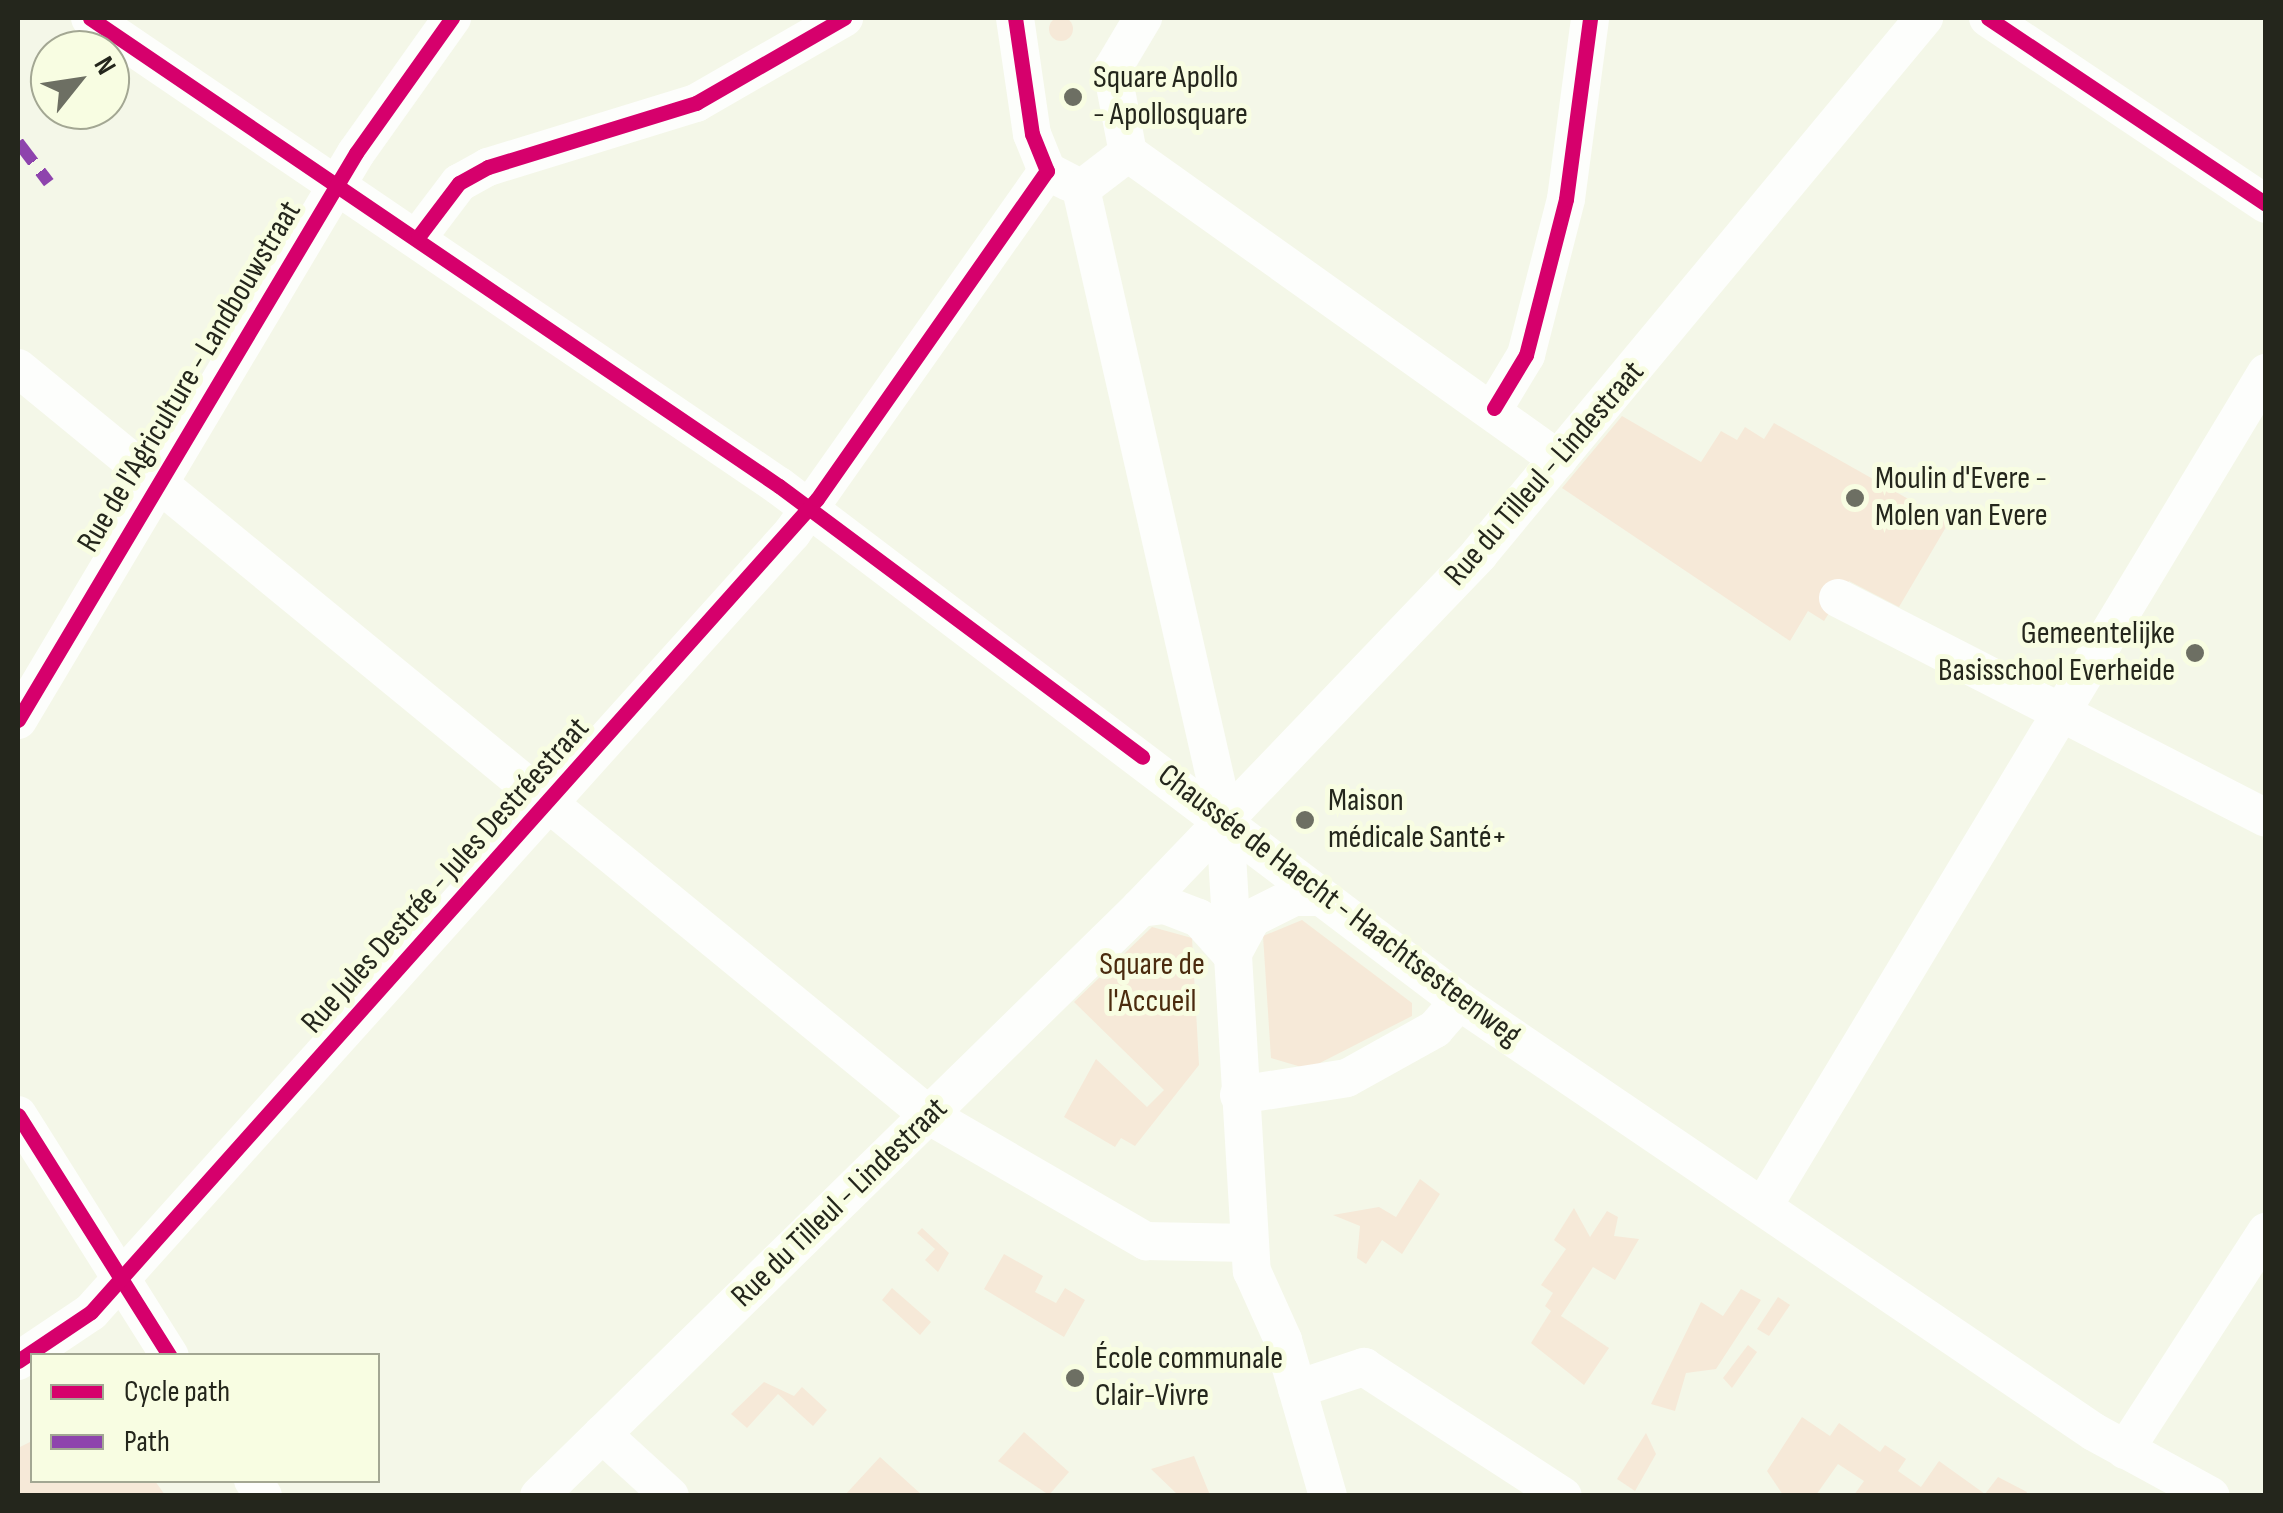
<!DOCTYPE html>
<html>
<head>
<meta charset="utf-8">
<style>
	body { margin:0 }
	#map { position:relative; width:2283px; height:1513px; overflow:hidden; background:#f4f7e8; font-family:"Sofia Sans Condensed",sans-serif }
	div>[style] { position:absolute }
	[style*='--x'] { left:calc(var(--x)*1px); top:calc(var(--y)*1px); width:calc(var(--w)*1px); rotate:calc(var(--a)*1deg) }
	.green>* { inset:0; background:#f6e9d8 }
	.round { border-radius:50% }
	.minor>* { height:38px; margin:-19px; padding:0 19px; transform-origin:19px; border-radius:19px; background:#fdfefc }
	.quiet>* { height:12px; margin-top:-6px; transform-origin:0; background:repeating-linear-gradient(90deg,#8e44ad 0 25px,transparent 0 37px) }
	.cycleway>* { height:15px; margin:-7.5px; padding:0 7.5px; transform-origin:7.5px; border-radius:7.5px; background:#d6006c }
	.dots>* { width:28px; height:28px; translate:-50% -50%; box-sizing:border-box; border:5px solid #f8fde2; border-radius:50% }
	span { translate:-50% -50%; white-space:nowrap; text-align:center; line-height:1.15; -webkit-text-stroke:10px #f8fde2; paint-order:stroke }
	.poi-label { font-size:32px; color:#24261c }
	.left { translate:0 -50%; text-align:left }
	.right { translate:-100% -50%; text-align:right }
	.street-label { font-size:32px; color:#24261c }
	.park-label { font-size:32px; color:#4b2b0e }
	.frame { position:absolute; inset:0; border:20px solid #24261c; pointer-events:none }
	.legend { position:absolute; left:30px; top:1353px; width:350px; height:130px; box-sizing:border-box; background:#f8fde2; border:2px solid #a3a793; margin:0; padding:12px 18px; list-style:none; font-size:30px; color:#24261c }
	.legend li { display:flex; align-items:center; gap:20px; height:50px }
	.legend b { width:50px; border:2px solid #a3a793 }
	.north { position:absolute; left:30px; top:30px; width:100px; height:100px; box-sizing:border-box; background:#f8fde2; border:2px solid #a3a793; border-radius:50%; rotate:60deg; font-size:28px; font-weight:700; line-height:40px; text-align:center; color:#24261c }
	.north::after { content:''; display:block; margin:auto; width:35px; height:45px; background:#6d6f63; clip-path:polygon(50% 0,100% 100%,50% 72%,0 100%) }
</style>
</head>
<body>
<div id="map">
	<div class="green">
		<i class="round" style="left:1049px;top:17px;width:24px;height:24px"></i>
		<i style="clip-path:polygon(1622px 416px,1701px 462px,1721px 431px,1737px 440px,1745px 427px,1764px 439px,1774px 423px,1949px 522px,1899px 607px,1849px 581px,1824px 621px,1808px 611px,1790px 641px,1562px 488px)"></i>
		<i style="clip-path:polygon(1302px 920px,1412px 1003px,1412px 1016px,1308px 1069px,1271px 1058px,1263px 936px)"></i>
		<i style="clip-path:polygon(1152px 927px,1192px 938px,1199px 1065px,1135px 1146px,1121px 1138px,1115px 1147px,1064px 1117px,1096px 1059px,1147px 1107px,1164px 1090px,1074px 1002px)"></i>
		<i style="clip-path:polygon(1420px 1179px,1440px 1194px,1402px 1254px,1382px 1240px,1366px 1264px,1357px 1258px,1360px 1226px,1333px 1215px,1379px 1207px,1396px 1217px)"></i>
		<i style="clip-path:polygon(1574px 1208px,1590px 1237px,1607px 1211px,1618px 1217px,1614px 1236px,1639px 1239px,1615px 1280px,1593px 1267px,1561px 1316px,1609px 1348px,1584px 1385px,1531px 1343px,1551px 1311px,1545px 1306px,1553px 1293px,1541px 1285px,1566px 1249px,1554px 1240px)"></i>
		<i style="clip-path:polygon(922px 1228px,949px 1253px,938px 1272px,925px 1260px,935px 1249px,917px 1233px)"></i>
		<i style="clip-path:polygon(1004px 1254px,1043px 1276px,1035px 1292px,1056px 1303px,1065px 1288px,1085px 1300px,1064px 1337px,984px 1289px)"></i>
		<i style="clip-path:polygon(892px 1288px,931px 1322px,920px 1335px,882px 1300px)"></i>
		<i style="clip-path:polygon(1741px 1289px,1761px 1300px,1716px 1369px,1686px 1373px,1675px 1411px,1651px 1404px,1701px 1302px,1723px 1316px)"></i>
		<i style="clip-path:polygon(1778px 1297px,1790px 1305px,1769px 1336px,1757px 1329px)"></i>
		<i style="clip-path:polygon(1748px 1345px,1757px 1352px,1732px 1388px,1723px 1378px)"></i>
		<i style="clip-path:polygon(764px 1382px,794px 1396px,802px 1387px,827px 1410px,813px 1426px,778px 1394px,747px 1428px,731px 1414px)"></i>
		<i style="clip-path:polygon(1802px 1417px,1830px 1436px,1839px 1423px,1880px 1452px,1885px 1445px,1906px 1459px,1898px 1471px,1921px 1487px,1939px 1461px,1985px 1494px,1998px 1477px,2027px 1492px,2025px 1496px,1854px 1495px,1864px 1481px,1838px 1464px,1816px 1495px,1783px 1495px,1767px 1471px)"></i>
		<i style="clip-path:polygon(1024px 1432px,1069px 1472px,1049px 1495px,998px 1461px)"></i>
		<i style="clip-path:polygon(1646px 1433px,1656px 1454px,1635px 1491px,1617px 1479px)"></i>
		<i style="clip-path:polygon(32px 1441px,32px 1480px,155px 1481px,165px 1495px,18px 1495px,18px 1448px)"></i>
		<i style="clip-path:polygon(1194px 1456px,1210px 1495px,1178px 1495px,1151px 1469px)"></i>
		<i style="clip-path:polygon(880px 1457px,912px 1486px,922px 1495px,845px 1495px)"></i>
	</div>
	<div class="minor">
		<i style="--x:90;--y:18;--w:833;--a:34.19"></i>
		<i style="--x:779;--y:486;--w:853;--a:37.14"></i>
		<i style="--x:1459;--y:1001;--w:767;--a:34.17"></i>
		<i style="--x:2094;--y:1432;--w:133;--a:28.7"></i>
		<i style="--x:1015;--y:18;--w:117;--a:81.7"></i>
		<i style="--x:1032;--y:134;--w:40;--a:68"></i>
		<i style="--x:1047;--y:171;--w:25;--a:27"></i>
		<i style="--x:1988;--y:18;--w:334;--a:33.8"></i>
		<i style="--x:1128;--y:153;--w:528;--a:35.44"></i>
		<i style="--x:1081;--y:189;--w:648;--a:77.16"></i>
		<i style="--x:1225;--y:821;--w:451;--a:86.6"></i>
		<i style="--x:1252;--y:1271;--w:76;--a:65.8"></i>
		<i style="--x:1283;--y:1340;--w:162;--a:73.9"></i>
		<i style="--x:1081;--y:189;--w:59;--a:-37.5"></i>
		<i style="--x:1128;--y:153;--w:85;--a:-100.9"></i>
		<i style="--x:1112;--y:70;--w:61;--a:-59.2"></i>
		<i style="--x:418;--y:237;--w:68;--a:-52.8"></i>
		<i style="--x:459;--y:183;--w:33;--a:-29"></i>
		<i style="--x:488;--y:167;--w:218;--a:-17.1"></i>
		<i style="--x:696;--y:103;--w:171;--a:-29.9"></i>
		<i style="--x:18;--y:368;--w:1180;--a:39.36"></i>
		<i style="--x:930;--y:1116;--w:250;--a:30.1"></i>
		<i style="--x:1146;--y:1241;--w:103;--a:1.1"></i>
		<i style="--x:1494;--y:408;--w:62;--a:-58.9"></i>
		<i style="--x:1526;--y:355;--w:161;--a:-75.6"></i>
		<i style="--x:1566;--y:199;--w:183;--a:-82.4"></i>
		<i style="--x:1838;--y:598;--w:481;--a:27.2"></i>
		<i style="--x:18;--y:720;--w:660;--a:-59.2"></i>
		<i style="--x:356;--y:153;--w:166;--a:-54.6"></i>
		<i style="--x:1140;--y:908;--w:25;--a:-7"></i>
		<i style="--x:1165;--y:905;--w:36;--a:21"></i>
		<i style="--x:1199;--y:918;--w:50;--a:48.3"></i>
		<i style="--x:1232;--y:955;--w:42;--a:-61.6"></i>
		<i style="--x:1252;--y:918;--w:47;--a:-26.6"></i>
		<i style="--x:1294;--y:897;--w:25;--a:0"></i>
		<i style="--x:1239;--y:1095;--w:109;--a:-8.9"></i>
		<i style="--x:1347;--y:1078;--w:101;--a:-29.1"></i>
		<i style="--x:1435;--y:1029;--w:37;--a:-49"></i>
		<i style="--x:18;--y:1115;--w:285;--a:57.8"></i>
		<i style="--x:1764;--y:1205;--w:972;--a:-58.89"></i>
		<i style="--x:18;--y:1361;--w:88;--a:-33.9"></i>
		<i style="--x:91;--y:1312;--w:1048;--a:-48.02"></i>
		<i style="--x:792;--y:533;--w:443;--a:-54.8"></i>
		<i style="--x:1297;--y:1389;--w:71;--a:-18.2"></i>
		<i style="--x:1364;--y:1367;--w:237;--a:33"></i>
		<i style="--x:602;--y:1434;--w:92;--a:42.4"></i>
		<i style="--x:2125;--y:1450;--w:260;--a:-57.1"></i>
		<i style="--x:253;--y:1480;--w:19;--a:58"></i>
		<i style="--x:539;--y:1496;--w:841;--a:-44.37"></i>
		<i style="--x:1140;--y:908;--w:490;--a:-46.2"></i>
		<i style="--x:1479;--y:554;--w:697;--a:-50.3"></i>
	</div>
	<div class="quiet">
		<i style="--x:18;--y:142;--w:51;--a:52.9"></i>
	</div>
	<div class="cycleway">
		<i style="--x:90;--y:18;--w:833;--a:34.19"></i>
		<i style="--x:779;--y:486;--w:453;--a:36.7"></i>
		<i style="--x:1988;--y:18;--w:334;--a:33.8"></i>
		<i style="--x:418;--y:237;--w:68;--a:-52.8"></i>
		<i style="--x:459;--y:183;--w:33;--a:-29"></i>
		<i style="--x:488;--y:167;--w:218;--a:-17.1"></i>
		<i style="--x:696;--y:103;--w:171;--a:-29.9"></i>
		<i style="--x:1494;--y:408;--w:62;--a:-58.9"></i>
		<i style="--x:1526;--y:355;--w:161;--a:-75.6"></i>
		<i style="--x:1566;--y:199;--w:183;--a:-82.4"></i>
		<i style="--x:18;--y:720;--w:660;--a:-59.2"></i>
		<i style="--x:356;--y:153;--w:166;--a:-54.6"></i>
		<i style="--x:18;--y:1115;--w:285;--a:57.8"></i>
		<i style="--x:18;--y:1361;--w:88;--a:-33.9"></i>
		<i style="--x:91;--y:1312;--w:1090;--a:-48.24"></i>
		<i style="--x:817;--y:499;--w:401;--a:-55"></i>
		<i style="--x:1047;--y:171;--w:40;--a:-112"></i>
		<i style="--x:1032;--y:134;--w:117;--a:-98.3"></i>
	</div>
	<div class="dots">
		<i style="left:1073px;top:97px;background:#6d6f63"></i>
		<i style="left:1855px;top:498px;background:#6d6f63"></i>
		<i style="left:2195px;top:653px;background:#6d6f63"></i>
		<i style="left:1305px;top:820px;background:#6d6f63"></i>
		<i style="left:1075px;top:1378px;background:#6d6f63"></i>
	</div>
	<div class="poi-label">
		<span class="left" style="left:1093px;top:97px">Square Apollo<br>- Apollosquare</span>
		<span class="left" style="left:1875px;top:498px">Moulin d'Evere -<br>Molen van Evere</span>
		<span class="right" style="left:2175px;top:653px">Gemeentelijke<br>Basisschool Everheide</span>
		<span class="left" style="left:1328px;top:820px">Maison<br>médicale Santé+</span>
		<span class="left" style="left:1095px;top:1378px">École communale<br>Clair-Vivre</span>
	</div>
	<div class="street-label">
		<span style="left:190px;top:377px;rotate:-59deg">Rue de l'Agriculture - Landbouwstraat</span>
		<span style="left:1545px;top:474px;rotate:-49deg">Rue du Tilleul - Lindestraat</span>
		<span style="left:446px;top:876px;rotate:-48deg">Rue Jules Destrée - Jules Destréestraat</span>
		<span style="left:1339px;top:906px;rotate:37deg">Chaussée de Haecht - Haachtsesteenweg</span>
		<span style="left:840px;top:1203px;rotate:-44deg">Rue du Tilleul - Lindestraat</span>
	</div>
	<div class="park-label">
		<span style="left:1152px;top:984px">Square de<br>l'Accueil</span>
	</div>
	<div class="frame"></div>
	<ul class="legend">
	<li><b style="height:12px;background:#d6006c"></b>Cycle path</li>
	<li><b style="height:12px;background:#8e44ad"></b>Path</li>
	</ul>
	<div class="north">N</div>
</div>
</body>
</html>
